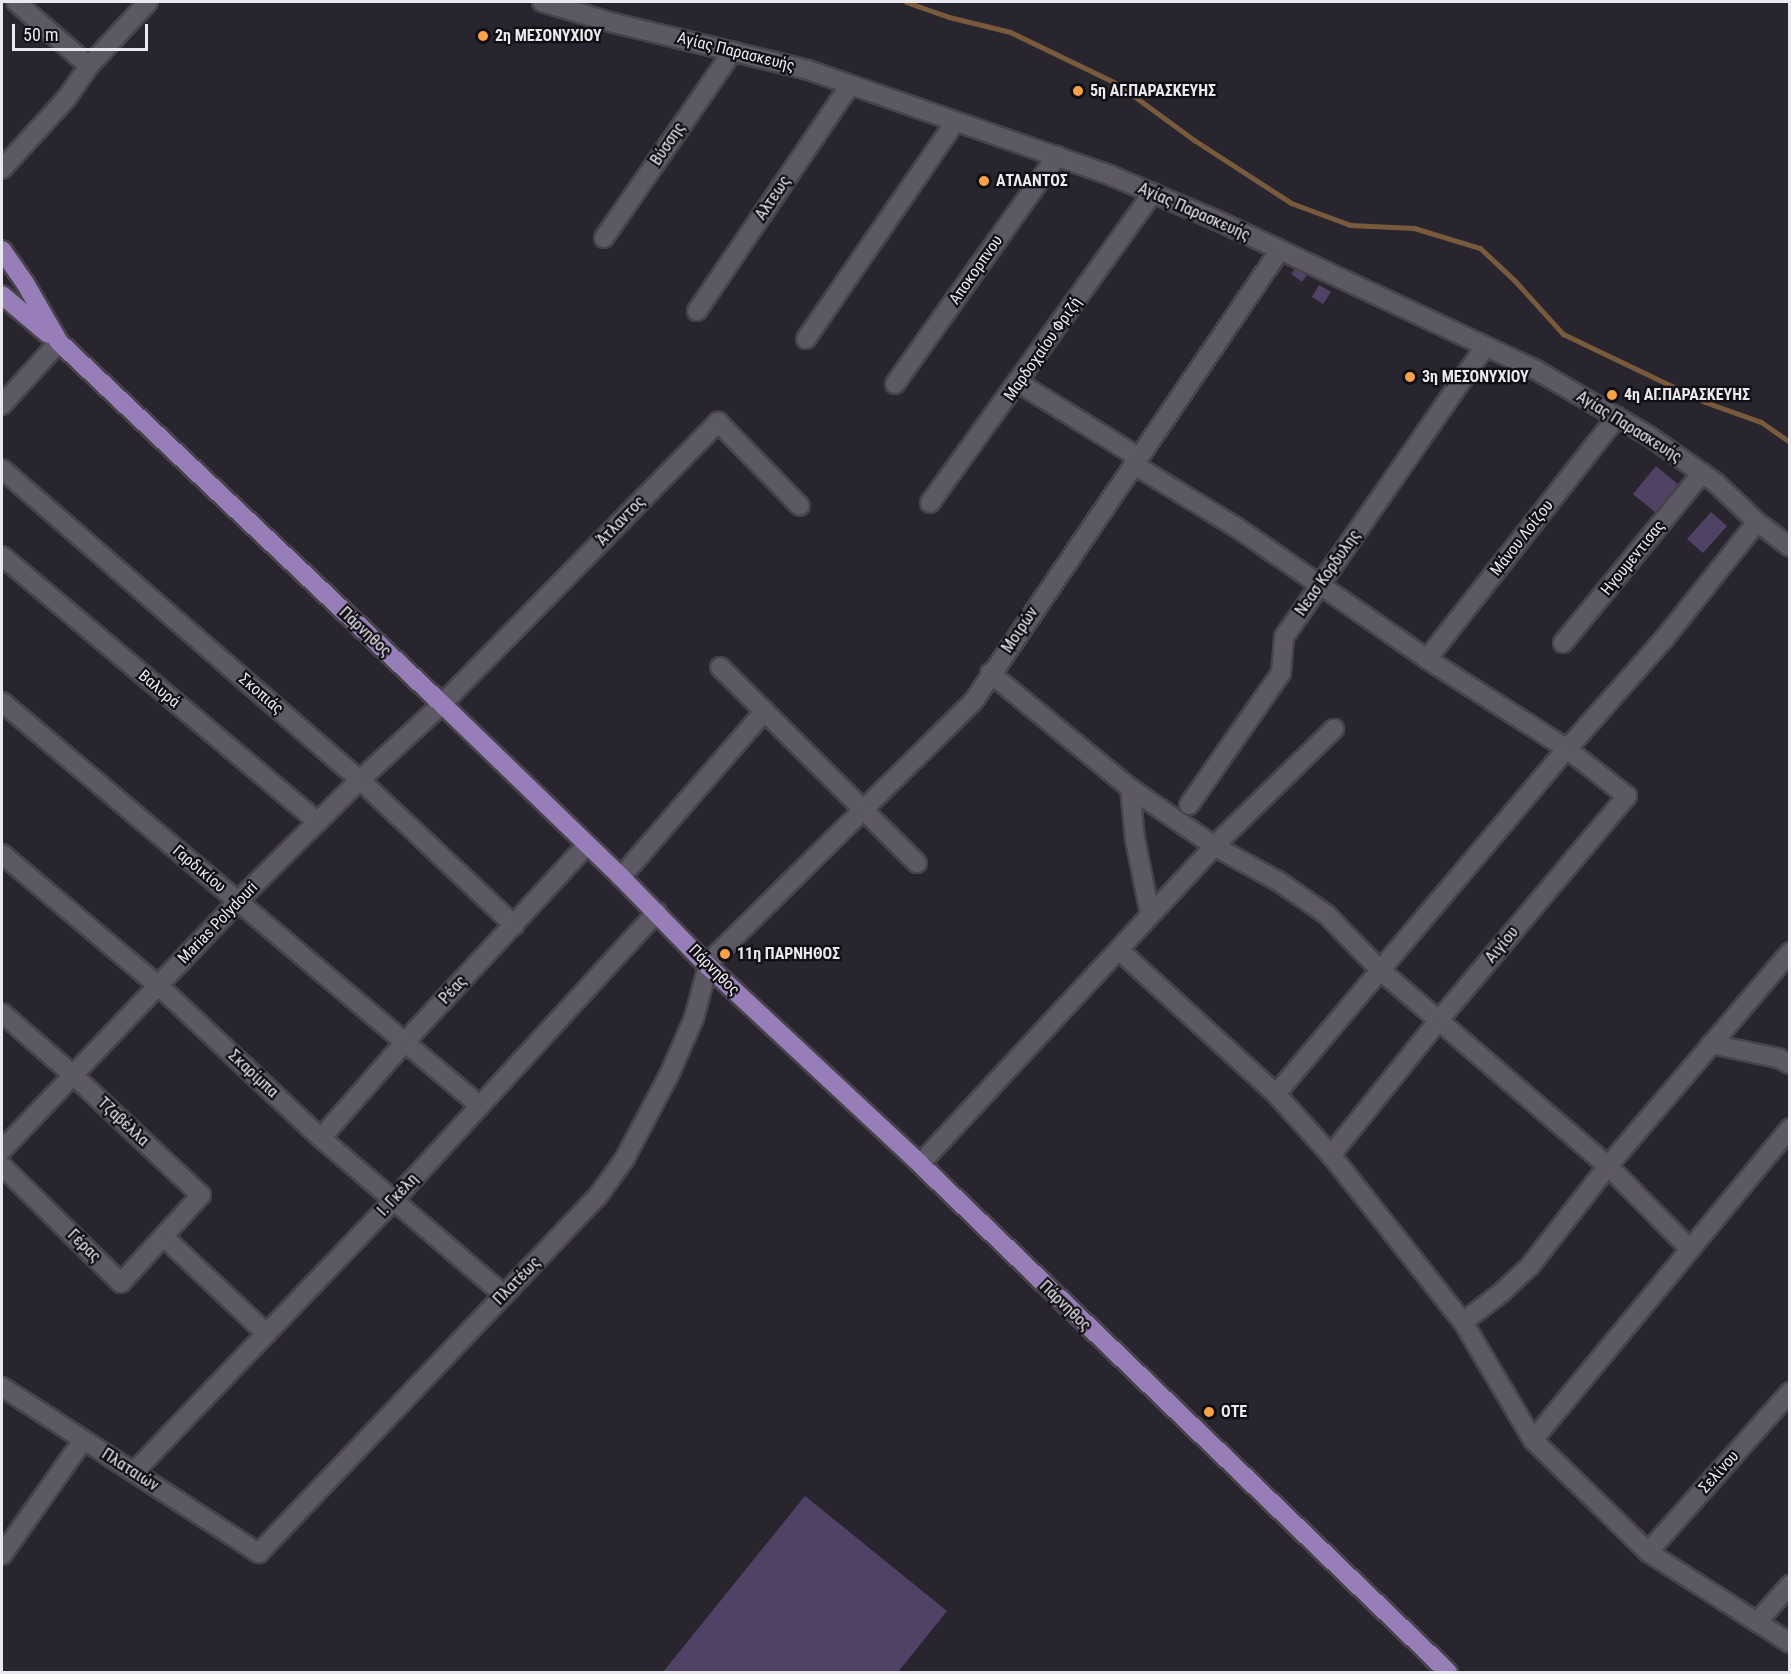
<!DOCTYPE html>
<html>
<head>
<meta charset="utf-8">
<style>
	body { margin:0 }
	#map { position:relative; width:1791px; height:1674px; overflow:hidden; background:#29252f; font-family:"Roboto Condensed",sans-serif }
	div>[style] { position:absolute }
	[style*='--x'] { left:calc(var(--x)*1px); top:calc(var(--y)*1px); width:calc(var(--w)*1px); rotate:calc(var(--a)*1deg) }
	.stream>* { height:5px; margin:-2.5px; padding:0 2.5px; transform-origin:2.5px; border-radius:2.5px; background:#795a3d }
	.building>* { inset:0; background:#504264 }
	.roads { filter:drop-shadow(2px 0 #46434b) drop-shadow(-2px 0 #46434b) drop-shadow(0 2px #46434b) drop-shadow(0 -2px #46434b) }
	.minor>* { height:18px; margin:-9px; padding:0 9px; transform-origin:9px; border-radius:9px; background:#5d5964 }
	.major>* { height:18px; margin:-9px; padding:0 9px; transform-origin:9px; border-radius:9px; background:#977eb8 }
	.dots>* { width:16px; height:16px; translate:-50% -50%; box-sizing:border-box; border:3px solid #110f14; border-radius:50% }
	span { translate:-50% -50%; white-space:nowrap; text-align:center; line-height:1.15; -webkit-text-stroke:4.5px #110f14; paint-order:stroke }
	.poi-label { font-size:16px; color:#ebe9f0; font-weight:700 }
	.left { translate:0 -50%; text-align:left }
	.street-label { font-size:16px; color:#ebe9f0 }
	.frame { position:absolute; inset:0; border:3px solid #ebe9f0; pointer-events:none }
	.scale { position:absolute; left:12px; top:24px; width:136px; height:27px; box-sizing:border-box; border:3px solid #ebe9f0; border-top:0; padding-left:8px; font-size:18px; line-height:21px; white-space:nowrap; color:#ebe9f0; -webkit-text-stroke:4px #110f14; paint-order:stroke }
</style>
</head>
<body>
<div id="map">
	<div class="stream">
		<i style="--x:906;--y:2;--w:46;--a:19.2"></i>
		<i style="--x:949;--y:17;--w:63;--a:13.8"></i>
		<i style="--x:1010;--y:32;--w:118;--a:25.7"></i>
		<i style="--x:1116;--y:83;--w:97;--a:36.2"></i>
		<i style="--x:1194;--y:140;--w:116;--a:33"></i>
		<i style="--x:1291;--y:203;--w:63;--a:20.4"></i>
		<i style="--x:1350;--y:225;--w:64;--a:2.7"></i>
		<i style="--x:1414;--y:228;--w:69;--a:16.9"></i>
		<i style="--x:1480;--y:248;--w:48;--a:43.3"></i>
		<i style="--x:1515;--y:281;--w:72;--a:47.8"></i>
		<i style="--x:1563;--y:334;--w:157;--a:25.6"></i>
		<i style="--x:1705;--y:402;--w:59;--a:19.7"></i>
		<i style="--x:1761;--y:422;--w:35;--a:35"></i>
	</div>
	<div class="building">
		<i style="clip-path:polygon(1296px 267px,1307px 275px,1302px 282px,1291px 274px)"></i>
		<i style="clip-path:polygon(1319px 285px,1331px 292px,1323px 304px,1312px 297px)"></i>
		<i style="clip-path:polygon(1656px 466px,1679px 485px,1656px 513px,1633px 494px)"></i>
		<i style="clip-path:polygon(1711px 512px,1727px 526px,1703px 553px,1687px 539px)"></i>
		<i style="clip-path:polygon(805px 1496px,947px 1611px,898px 1672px,663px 1672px)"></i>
	</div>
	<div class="roads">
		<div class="minor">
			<i style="--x:16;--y:2;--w:97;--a:41.2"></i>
			<i style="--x:542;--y:2;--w:75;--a:16.3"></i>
			<i style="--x:614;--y:23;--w:200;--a:13.6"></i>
			<i style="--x:808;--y:70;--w:322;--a:19.2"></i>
			<i style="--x:1112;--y:176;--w:111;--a:22.9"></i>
			<i style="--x:1214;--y:219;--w:356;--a:25.1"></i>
			<i style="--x:1536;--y:370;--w:131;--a:30.3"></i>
			<i style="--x:1649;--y:436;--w:82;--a:35"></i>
			<i style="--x:1716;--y:483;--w:57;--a:43.6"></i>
			<i style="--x:1757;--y:522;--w:41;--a:37.1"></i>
			<i style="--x:2;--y:169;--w:95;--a:-47.6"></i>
			<i style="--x:66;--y:99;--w:40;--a:-55.1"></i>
			<i style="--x:89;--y:66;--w:87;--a:-47.3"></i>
			<i style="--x:604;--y:238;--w:227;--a:-55.4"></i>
			<i style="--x:697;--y:311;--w:273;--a:-55.9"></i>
			<i style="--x:806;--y:339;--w:263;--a:-55.5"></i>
			<i style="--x:1019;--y:383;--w:140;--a:31.9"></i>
			<i style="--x:895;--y:384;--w:280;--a:-54.6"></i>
			<i style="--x:2;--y:405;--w:85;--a:-47.9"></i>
			<i style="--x:1133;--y:464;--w:121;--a:31.5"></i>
			<i style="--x:1236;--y:527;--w:232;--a:34.6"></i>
			<i style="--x:1427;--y:659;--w:166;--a:32.7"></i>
			<i style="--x:1567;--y:749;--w:76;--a:38.1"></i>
			<i style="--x:1627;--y:796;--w:292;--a:130"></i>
			<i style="--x:1439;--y:1020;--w:173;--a:128.7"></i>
			<i style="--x:2;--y:469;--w:474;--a:41"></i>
			<i style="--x:360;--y:780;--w:212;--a:43.3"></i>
			<i style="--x:930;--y:503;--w:382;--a:-54.3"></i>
			<i style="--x:2;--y:556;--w:412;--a:40.1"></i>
			<i style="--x:1563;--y:643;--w:220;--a:-50.7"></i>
			<i style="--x:1427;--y:659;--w:308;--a:-51.9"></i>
			<i style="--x:720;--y:667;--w:278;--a:44.9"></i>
			<i style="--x:990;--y:673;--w:181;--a:39.4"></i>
			<i style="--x:1130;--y:788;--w:51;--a:84.4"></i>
			<i style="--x:1135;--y:839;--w:76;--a:78.7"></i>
			<i style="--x:2;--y:702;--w:624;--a:40.19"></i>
			<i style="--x:1130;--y:788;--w:102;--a:34.6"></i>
			<i style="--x:1214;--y:846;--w:73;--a:28.7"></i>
			<i style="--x:1278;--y:881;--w:58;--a:34.5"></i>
			<i style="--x:1326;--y:914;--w:78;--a:46"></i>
			<i style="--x:1380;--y:970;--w:301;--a:40.7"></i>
			<i style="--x:1608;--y:1166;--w:117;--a:45.3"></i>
			<i style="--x:1189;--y:805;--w:161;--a:-55.1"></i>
			<i style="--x:1281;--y:673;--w:36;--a:-85"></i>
			<i style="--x:1284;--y:637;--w:353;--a:-55.3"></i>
			<i style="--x:2;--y:854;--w:205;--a:40.1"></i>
			<i style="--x:159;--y:986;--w:222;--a:43.2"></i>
			<i style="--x:321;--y:1138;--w:241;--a:40.6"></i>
			<i style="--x:621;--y:877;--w:220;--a:-49.1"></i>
			<i style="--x:1120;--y:951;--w:212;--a:42.5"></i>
			<i style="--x:1276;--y:1094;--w:82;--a:48"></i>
			<i style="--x:1331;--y:1155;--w:213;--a:51.7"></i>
			<i style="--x:1463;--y:1322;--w:137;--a:59.3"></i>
			<i style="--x:1533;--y:1440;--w:161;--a:44.2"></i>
			<i style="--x:1648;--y:1552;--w:169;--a:32.7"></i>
			<i style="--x:2;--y:1013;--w:93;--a:41.1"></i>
			<i style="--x:72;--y:1074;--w:177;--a:43.2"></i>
			<i style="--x:201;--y:1195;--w:119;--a:132.3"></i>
			<i style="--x:121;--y:1283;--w:167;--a:-135.5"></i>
			<i style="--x:1711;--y:1044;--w:68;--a:11.8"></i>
			<i style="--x:1778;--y:1058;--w:13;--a:27"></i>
			<i style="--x:1276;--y:1094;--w:451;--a:-49.9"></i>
			<i style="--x:1567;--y:749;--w:147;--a:-48.6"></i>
			<i style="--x:1664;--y:639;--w:149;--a:-51.5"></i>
			<i style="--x:321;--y:1138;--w:128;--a:-48.8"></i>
			<i style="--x:405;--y:1042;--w:268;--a:-47.3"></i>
			<i style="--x:2;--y:1150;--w:343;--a:-46.5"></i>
			<i style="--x:238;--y:901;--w:172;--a:-44.8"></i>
			<i style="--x:360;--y:780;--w:112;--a:-42.8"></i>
			<i style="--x:442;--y:704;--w:395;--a:-45.6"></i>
			<i style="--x:718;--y:422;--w:117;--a:45.7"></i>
			<i style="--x:920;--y:1164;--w:433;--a:-47.2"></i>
			<i style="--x:1214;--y:846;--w:168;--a:-44.3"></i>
			<i style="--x:164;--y:1237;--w:141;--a:43.3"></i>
			<i style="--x:1463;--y:1322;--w:48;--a:-37.3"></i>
			<i style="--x:1501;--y:1293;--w:40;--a:-43"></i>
			<i style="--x:1530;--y:1266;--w:127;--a:-52"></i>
			<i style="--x:1608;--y:1166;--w:281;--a:-49.6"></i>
			<i style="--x:2;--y:1387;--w:306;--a:32.9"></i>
			<i style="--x:259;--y:1553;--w:492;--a:-46.5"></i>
			<i style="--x:598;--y:1196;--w:44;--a:-54.2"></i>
			<i style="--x:624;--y:1160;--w:98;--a:-62.1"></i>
			<i style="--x:670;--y:1073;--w:60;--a:-66.4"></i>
			<i style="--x:694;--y:1018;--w:54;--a:-74.9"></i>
			<i style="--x:708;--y:966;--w:9;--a:-58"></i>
			<i style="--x:713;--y:958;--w:365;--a:-44.6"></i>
			<i style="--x:973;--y:702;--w:546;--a:-55.82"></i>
			<i style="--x:1533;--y:1440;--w:404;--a:-50.5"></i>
			<i style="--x:134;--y:1472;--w:376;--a:-46.3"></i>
			<i style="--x:394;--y:1200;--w:390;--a:-47.6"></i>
			<i style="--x:1648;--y:1552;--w:214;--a:-48.4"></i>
			<i style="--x:2;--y:1555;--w:141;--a:-54.8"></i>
			<i style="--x:1757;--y:1622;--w:50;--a:-48.3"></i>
		</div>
		<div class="major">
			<i style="--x:2;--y:250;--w:40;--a:55.1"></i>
			<i style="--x:25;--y:283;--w:68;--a:60"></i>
			<i style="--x:59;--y:342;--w:527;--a:43.39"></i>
			<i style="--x:442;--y:704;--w:249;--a:44"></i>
			<i style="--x:621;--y:877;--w:124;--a:45.7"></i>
			<i style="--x:708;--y:966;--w:290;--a:43"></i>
			<i style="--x:920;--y:1164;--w:733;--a:43.89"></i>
			<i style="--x:2;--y:295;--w:60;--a:40.3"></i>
		</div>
	</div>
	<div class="dots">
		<i style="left:483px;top:36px;background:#f7a148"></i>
		<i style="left:1078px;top:91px;background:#f7a148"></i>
		<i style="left:984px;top:181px;background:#f7a148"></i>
		<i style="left:1410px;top:377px;background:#f7a148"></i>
		<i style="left:1612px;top:395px;background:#f7a148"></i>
		<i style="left:725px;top:954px;background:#f7a148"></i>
		<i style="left:1209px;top:1412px;background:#f7a148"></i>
	</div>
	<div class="poi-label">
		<span class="left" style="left:495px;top:36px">2η ΜΕΣΟΝΥΧΙΟΥ</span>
		<span class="left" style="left:1090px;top:91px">5η ΑΓ.ΠΑΡΑΣΚΕΥΗΣ</span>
		<span class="left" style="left:996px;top:181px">ΑΤΛΑΝΤΟΣ</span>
		<span class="left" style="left:1422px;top:377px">3η ΜΕΣΟΝΥΧΙΟΥ</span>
		<span class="left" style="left:1624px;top:395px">4η ΑΓ.ΠΑΡΑΣΚΕΥΗΣ</span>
		<span class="left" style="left:737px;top:954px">11η ΠΑΡΝΗΘΟΣ</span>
		<span class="left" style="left:1221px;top:1412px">ΟΤΕ</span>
	</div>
	<div class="street-label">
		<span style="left:736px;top:52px;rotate:14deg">Αγίας Παρασκευής</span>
		<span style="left:668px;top:144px;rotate:-56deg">Βύσσης</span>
		<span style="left:773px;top:198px;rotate:-56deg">Αλτεως</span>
		<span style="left:1194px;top:212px;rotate:24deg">Αγίας Παρασκευής</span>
		<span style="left:976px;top:270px;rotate:-55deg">Αποκορπνου</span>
		<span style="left:1043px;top:349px;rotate:-55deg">Μαρδοχαίου Φριζή</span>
		<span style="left:1629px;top:427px;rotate:32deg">Αγίας Παρασκευής</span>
		<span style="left:621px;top:521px;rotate:-46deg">Άτλαντος</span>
		<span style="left:1522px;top:538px;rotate:-52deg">Μάνου Λοίζου</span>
		<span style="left:1633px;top:558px;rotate:-51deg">Ηγουμεντισας</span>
		<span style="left:1328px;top:573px;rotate:-55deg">Νεασ Κορδυλης</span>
		<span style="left:1020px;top:630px;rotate:-56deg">Μοιρών</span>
		<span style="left:365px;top:632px;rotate:43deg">Πάρνηθος</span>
		<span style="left:159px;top:689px;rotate:40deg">Βαλυρά</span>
		<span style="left:261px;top:694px;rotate:41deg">Σκοπιάς</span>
		<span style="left:199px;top:869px;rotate:40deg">Γαρδικίου</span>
		<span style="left:218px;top:923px;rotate:-46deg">Marias Polydouri</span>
		<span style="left:1502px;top:945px;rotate:-50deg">Αιγίου</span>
		<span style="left:714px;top:970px;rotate:45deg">Πάρνηθος</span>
		<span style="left:453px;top:990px;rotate:-47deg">Ρέας</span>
		<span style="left:253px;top:1074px;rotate:43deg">Σκαρίμπα</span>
		<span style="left:123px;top:1122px;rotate:43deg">Τζαβέλλα</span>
		<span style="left:398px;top:1195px;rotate:-47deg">Ι. Γκέλη</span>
		<span style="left:84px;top:1246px;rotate:44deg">Γέρας</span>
		<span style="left:517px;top:1281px;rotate:-46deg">Πλατέως</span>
		<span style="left:1065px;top:1306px;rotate:44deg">Πάρνηθος</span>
		<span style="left:130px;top:1470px;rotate:33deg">Πλαταιών</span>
		<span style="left:1719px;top:1472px;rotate:-48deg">Σελίνου</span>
	</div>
	<div class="frame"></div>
	<div class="scale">50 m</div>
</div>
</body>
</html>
